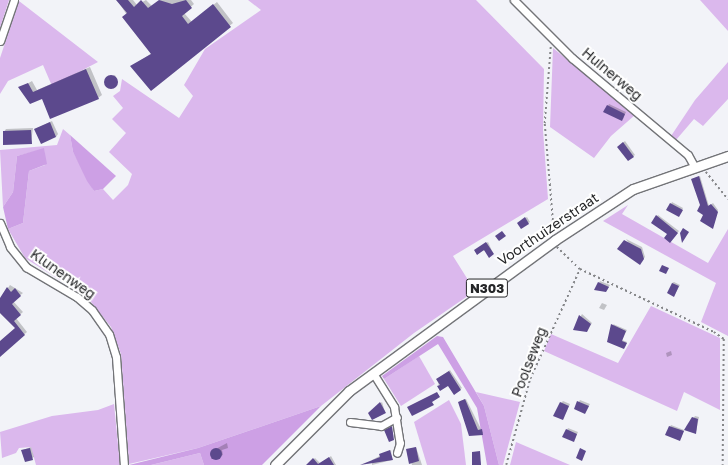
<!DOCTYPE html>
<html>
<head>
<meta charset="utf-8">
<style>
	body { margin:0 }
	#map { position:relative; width:728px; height:465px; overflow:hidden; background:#f2f3f8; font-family:"Golos Text",sans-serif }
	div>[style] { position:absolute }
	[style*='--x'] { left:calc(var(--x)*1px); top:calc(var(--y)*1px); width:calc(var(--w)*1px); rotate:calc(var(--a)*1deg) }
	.green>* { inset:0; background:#dbb8ed }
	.forest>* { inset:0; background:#cda0e5 }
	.shadow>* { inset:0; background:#0003 }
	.building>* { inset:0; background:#5c498d }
	.round { border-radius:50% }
	.path>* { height:1.5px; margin-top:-0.75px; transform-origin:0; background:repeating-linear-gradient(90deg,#858689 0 2px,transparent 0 5px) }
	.roads { filter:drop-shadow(1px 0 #737478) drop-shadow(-1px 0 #737478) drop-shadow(0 1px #737478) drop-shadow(0 -1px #737478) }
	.minor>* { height:7px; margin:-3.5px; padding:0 3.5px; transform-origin:3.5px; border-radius:3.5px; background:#fff }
	.major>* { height:9px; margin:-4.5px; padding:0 4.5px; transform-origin:4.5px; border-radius:4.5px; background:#fff }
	span { translate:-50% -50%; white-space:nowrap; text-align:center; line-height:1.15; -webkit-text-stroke:4px #fff; paint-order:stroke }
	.shield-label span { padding:1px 3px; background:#fff; border:1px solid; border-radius:3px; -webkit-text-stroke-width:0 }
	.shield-label { font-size:13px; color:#252628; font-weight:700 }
	.street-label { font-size:14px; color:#252628 }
</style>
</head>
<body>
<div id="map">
	<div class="green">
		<i style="clip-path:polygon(0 0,9px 0,0 28px)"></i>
		<i style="clip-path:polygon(248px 0,476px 0,544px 69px,543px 130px,548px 199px,453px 256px,475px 291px,414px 333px,321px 406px,198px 448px,129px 464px,121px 354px,111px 327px,87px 297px,25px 258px,8px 229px,23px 223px,29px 171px,45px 165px,44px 149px,17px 156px,13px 192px,3px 207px,0 150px,57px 145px,63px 129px,70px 135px,73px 152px,94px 191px,103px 189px,113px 200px,128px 185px,132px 174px,109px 152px,126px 133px,112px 119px,123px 108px,113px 96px,120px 91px,122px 79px,179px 118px,193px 96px,184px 85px,205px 49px,261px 10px)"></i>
		<i style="clip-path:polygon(700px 0,728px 0,728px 31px)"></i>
		<i style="clip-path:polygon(19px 1px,98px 62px,52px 86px,43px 65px,8px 81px,0 94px,0 58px)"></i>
		<i style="clip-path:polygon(553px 48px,635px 115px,611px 136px,594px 158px,550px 127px)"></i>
		<i style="clip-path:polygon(728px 62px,728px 99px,703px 126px,694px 119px,676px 140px,671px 136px,695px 100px)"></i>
		<i style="clip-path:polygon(628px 205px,622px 214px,708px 263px,728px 229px,728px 336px,701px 322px,716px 283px,603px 221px)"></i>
		<i style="clip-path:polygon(651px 306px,720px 338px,720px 410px,684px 392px,677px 411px,544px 351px,551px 334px,618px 363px)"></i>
		<i style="clip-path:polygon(419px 356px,435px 384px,401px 406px,384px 379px)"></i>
		<i style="clip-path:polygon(476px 392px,520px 402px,503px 465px,499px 465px,484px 406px)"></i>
		<i style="clip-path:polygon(449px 400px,461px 424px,466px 465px,427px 465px,414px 422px)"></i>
		<i style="clip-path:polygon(114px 404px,120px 465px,36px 465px,31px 447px,19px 448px,16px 453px,2px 458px,0 432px,52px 416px,98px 410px)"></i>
		<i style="clip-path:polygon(516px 442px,570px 465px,510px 465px)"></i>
		<i style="clip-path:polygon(200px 453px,204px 465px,151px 465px)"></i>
	</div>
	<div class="forest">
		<i style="clip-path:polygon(70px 135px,116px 176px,103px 189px,94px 191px,87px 181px,73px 152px)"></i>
		<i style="clip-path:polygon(44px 148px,47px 164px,29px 171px,23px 223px,8px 229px,3px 207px,13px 192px,17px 156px)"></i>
		<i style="clip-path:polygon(437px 336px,443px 337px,484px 406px,499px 465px,487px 465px,477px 408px,438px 344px,384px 379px,382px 376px)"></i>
		<i style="clip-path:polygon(321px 406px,262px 465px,204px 465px,200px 453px,151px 465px,129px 465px,198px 448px)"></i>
	</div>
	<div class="shadow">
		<i style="clip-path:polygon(117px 0,133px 0,137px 5px,146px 0,152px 6px,160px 0,191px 0,194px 4px,184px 13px,192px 22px,217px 2px,233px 23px,151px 89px,132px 66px,152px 53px)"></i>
		<i style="clip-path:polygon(90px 67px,102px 95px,98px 98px,42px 97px,20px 88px,32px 81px,37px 90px)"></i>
		<i style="clip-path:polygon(115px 75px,118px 83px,109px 88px,105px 80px)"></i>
		<i style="clip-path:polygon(609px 104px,626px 112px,623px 119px,605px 112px)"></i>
		<i style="clip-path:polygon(52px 121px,58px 134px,56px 137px,35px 129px)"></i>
		<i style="clip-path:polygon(33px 128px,31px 143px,4px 132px,6px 129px)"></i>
		<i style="clip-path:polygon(625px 141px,635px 155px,628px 160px,620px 145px)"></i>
		<i style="clip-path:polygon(700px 176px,709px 206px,713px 203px,718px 210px,713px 227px,704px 214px,692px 179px)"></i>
		<i style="clip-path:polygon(672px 202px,683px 208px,680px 214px,671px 204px)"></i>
		<i style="clip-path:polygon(658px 215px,679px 231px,671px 240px,657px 216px)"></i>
		<i style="clip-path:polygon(527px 217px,530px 222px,521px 228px,519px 222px)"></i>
		<i style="clip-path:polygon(626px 239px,642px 247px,645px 257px,641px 262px)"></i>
		<i style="clip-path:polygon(488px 242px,493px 253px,477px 249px)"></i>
		<i style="clip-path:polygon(600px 281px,610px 285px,607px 290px,596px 289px)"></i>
		<i style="clip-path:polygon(674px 282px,680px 285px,674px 296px,672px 283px)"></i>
		<i style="clip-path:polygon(10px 285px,23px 293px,13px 301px,23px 312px,16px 318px,27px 332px,1px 354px,0 342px,16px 328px,0 313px,0 299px)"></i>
		<i style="clip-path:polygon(602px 303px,607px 305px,604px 310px,599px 308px)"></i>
		<i style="clip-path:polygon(582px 314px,592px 323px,587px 331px,574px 329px)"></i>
		<i style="clip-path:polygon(613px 324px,627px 330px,622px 340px,627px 342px,625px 347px)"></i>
		<i style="clip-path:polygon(671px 351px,672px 355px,667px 357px,666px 353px)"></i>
		<i style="clip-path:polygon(450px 370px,462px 388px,454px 394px,448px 385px,440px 390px,437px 379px)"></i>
		<i style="clip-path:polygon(466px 399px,483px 433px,482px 434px,470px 435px,460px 401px)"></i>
		<i style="clip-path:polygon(580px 400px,590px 404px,585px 413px,575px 408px)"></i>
		<i style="clip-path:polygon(563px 401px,570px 404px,563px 419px,561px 403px)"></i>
		<i style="clip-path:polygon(382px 402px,385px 412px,369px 413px)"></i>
		<i style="clip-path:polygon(695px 416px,699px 417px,696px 432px,686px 429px)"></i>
		<i style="clip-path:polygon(671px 425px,684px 430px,681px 438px,667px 434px)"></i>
		<i style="clip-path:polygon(568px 428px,578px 432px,575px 439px,564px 436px)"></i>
		<i style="clip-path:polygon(227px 443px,228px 448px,222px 450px,223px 455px,211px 459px,212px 451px)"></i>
		<i style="clip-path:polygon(31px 447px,34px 457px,26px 461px,23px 450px)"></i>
		<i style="clip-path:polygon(416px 447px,422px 465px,412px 465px,407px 450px)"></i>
		<i style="clip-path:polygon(391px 450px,392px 460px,372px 465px,372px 460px)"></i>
		<i style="clip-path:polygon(331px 456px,336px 465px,308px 465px,315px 458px,321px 464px)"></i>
	</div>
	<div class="building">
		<i style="clip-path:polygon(116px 0,128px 0,134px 7px,141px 0,148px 8px,159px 0,172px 4px,186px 0,192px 8px,182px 16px,188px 24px,213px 4px,231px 27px,151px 91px,130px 66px,151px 54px,122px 17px,127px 13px)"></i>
		<i style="clip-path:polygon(86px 69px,99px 99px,50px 119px,42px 99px,30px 104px,18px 87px,28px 83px,33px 92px)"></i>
		<i class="round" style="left:104px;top:75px;width:14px;height:14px"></i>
		<i style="clip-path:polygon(607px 105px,625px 114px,622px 121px,603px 112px)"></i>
		<i style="clip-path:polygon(50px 122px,56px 137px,41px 144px,34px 129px)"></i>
		<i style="clip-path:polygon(31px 130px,32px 144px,3px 145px,3px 131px)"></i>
		<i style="clip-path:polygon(623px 142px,634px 157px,628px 161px,617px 147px)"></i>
		<i style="clip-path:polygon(699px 176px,708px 206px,711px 204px,718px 212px,713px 229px,700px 221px,703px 215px,697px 211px,700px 205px,691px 179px)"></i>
		<i style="clip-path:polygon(670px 203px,683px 210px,679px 217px,666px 210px)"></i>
		<i style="clip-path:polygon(656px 215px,678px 233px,670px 243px,664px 238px,667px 234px,651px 223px)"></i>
		<i style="clip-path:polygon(525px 217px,529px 224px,521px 229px,517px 223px)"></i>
		<i style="clip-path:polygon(683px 228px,689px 232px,682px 243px,680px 233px)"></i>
		<i style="clip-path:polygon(502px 231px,506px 236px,499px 241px,495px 236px)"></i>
		<i style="clip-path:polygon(624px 240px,641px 249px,644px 259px,640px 265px,617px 249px)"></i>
		<i style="clip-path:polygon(486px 242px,494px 254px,489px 258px,484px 250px,477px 255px,474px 250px)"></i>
		<i style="clip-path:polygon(662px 265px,669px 268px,666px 274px,659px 271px)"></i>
		<i style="clip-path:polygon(598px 282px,609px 287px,606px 292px,594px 290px)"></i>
		<i style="clip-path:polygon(672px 283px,679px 286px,674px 297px,667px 293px)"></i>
		<i style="clip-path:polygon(7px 287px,11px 292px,15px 288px,21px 296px,12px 304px,21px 315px,14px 321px,25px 335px,0 357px,0 341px,15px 328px,0 313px,0 298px)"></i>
		<i style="clip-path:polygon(579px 315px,591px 324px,587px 332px,573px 330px)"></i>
		<i style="clip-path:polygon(611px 324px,626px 331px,622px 341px,627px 343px,624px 349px,607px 342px)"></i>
		<i style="clip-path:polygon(449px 371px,461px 390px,454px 395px,448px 386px,440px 391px,437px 386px,440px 385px,436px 379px)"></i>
		<i style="clip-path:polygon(437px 392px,440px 397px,432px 402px,434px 405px,412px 416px,407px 407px)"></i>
		<i style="clip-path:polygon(465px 399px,478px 430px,482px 429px,483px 435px,469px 436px,458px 402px)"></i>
		<i style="clip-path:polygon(577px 401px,589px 406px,585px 414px,574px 409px)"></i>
		<i style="clip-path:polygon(380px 402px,386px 413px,372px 420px,368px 413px)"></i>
		<i style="clip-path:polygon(560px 402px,569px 406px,563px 420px,553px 416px)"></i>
		<i style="clip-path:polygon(692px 417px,698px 419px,696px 434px,684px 430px)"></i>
		<i style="clip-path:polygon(392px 426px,394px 440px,389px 442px,384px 430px)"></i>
		<i style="clip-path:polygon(669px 426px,684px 431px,680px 441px,665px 435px)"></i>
		<i style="clip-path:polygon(566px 429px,577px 434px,574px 442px,562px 437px)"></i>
		<i style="clip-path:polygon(416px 447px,419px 461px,409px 464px,406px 449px)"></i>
		<i class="round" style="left:210px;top:448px;width:12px;height:12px"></i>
		<i style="clip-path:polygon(30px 448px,33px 460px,25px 462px,21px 450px)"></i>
		<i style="clip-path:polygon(580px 448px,586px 451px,582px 461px,576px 458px)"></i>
		<i style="clip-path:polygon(390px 450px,393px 460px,360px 465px,380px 457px,379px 454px)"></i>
		<i style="clip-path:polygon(480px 451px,481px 465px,472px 465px,472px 452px)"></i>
		<i style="clip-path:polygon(329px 457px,334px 465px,306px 465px,313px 458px,318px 464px)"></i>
	</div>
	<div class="path">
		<i style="--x:551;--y:47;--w:77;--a:94.5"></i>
		<i style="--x:545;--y:124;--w:108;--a:85.2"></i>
		<i style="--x:706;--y:172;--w:35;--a:51"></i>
		<i style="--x:557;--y:247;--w:32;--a:44"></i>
		<i style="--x:580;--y:269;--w:148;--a:25.2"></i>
		<i style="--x:714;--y:332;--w:12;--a:35"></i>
		<i style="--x:724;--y:339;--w:126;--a:90.5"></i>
		<i style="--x:506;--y:465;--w:89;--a:-74.4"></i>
		<i style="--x:530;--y:379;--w:121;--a:-65.6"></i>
	</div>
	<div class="roads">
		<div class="minor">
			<i style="--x:514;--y:0;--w:82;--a:45"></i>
			<i style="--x:572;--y:58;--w:151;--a:39.9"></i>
			<i style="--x:688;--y:155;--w:13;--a:61"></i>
			<i style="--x:0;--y:41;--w:43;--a:-71.1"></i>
			<i style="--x:0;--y:223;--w:26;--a:67"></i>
			<i style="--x:10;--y:247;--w:26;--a:51"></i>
			<i style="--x:26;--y:267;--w:59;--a:30.5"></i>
			<i style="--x:77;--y:297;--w:20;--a:41"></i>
			<i style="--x:92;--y:310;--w:29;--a:55"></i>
			<i style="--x:109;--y:334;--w:24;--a:73"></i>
			<i style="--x:116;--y:357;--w:108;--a:85.8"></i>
			<i style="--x:373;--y:373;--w:40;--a:58"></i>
			<i style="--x:394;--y:407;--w:36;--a:81"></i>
			<i style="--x:400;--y:443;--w:10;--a:107"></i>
			<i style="--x:350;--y:422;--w:31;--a:7"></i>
			<i style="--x:381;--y:426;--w:18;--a:-29"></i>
		</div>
		<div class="major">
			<i style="--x:275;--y:465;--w:105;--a:-45"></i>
			<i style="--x:349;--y:391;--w:255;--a:-36.2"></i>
			<i style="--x:555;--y:240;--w:93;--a:-33.2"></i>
			<i style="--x:633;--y:189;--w:101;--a:-19.2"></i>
		</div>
	</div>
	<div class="shield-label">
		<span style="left:487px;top:288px">N303</span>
	</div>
	<div class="street-label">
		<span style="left:612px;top:74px;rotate:40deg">Huinerweg</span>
		<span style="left:548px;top:229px;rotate:-34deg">Voorthuizerstraat</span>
		<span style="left:63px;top:274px;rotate:35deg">Klunenweg</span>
		<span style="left:529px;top:362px;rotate:-69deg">Poolseweg</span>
	</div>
</div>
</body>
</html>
